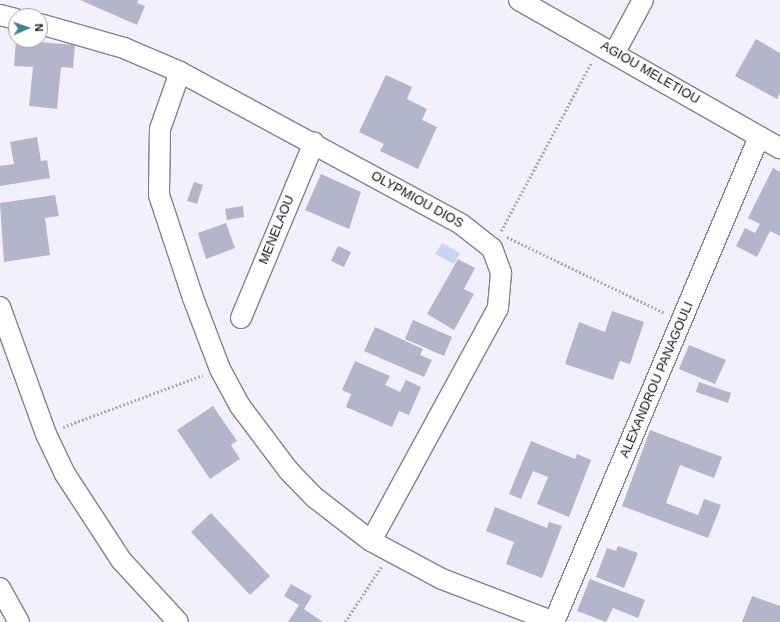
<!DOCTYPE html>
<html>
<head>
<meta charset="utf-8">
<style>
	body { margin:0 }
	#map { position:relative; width:780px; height:622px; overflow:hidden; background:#f4effc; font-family:Helvetica,sans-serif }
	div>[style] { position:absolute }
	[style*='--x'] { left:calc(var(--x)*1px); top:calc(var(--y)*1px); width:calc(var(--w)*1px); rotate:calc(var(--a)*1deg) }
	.water>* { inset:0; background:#c7d5f3 }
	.building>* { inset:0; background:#b4b4ca }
	.path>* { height:2.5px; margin-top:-1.25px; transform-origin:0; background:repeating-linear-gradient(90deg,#afaab5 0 2px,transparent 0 4px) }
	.roads { filter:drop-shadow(1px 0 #877f92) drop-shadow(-1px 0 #877f92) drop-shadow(0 1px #877f92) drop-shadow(0 -1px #877f92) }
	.minor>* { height:20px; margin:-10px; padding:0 10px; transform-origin:10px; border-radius:10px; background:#fff }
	span { translate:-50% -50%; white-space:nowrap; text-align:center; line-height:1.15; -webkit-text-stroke:3px #fff; paint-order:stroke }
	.street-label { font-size:13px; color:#131017 }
	.north { position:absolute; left:8px; top:8px; width:40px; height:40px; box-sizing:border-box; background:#fff; border:1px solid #a19fa2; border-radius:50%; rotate:88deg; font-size:11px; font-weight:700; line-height:16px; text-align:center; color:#131017 }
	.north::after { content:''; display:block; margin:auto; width:14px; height:18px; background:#3d848d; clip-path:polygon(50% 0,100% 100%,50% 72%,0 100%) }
</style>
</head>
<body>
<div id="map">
	<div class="water">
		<i style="clip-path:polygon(442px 243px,460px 253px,454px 264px,435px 254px)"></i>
	</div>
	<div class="building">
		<i style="clip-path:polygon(80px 0,138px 0,137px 3px,145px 6px,137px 25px)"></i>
		<i style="clip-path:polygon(756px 39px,780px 53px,780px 93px,777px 99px,735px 76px)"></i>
		<i style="clip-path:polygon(16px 40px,75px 45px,73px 68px,61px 67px,57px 109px,29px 106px,33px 67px,14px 66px)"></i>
		<i style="clip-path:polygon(386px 75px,412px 87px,407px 99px,427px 109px,422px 120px,437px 127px,418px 169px,380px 151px,384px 144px,359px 132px)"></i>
		<i style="clip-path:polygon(37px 137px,41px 161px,47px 160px,50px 178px,0 186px,0 166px,14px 164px,10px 142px)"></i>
		<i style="clip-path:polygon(773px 168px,780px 172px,780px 236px,770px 231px,757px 257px,736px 246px,745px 228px,755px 233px,760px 224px,748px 218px)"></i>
		<i style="clip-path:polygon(321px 174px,361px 192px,349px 229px,305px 210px)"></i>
		<i style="clip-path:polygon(194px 182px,203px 185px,197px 204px,187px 201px)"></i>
		<i style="clip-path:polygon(55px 195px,59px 216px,45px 218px,50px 255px,4px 262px,0 203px)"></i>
		<i style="clip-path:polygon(243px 206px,244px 217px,227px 220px,225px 209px)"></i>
		<i style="clip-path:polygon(226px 223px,235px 248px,206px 259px,198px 233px)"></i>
		<i style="clip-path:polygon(338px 246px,351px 252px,344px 267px,331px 261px)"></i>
		<i style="clip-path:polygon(458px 259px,475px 268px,464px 289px,474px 294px,454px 330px,427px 314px)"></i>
		<i style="clip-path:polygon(612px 311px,644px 322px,630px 364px,620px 361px,613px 380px,565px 364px,579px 322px,605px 332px)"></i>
		<i style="clip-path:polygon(413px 320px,452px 337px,444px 356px,405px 339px)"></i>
		<i style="clip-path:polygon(375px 327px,423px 349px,420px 355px,432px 360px,424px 377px,364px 351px)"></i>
		<i style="clip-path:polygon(689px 345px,726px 360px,715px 384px,679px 369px)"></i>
		<i style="clip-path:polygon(355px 361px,390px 376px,385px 385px,400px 392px,406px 380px,421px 387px,409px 415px,399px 411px,392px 427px,346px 407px,351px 394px,342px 390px)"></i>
		<i style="clip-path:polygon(699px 382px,731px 393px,728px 403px,696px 392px)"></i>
		<i style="clip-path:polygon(213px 406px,237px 441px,231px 445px,240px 459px,210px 479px,177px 430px)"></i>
		<i style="clip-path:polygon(650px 430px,722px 457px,714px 478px,680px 465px,666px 503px,698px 515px,704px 499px,721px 505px,708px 538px,622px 506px)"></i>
		<i style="clip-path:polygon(531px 441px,575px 459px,577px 454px,591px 460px,569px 517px,537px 504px,548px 477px,533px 471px,521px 499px,509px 494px)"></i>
		<i style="clip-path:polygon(495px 507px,547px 528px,549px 522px,562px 526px,542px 578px,506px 564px,514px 542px,486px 531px)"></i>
		<i style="clip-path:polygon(211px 513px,270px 576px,250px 595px,191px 532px)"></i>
		<i style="clip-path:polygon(618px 546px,638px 553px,624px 588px,596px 577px,607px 548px,616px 551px)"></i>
		<i style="clip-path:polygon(590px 579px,645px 600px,638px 618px,613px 608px,606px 622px,577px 611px)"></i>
		<i style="clip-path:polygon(291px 584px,312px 596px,304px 609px,323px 622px,288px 622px,299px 605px,284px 596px)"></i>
		<i style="clip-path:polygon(752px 596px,780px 606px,780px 622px,742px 622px)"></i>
	</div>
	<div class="path">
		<i style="--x:501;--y:231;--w:191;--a:-61.8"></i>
		<i style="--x:507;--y:237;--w:175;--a:25.7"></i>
		<i style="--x:63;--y:427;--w:149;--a:-20.4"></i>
		<i style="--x:345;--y:622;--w:66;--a:-56.8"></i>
	</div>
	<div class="roads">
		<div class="minor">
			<i style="--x:519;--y:0;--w:300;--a:29.6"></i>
			<i style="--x:0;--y:15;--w:16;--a:14"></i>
			<i style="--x:40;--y:24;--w:87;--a:15.9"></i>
			<i style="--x:124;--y:48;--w:61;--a:23.2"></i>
			<i style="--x:180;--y:72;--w:319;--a:28.4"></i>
			<i style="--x:461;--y:224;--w:39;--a:38"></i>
			<i style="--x:492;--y:248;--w:27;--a:70"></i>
			<i style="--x:501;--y:273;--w:35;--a:95"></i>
			<i style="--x:498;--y:308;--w:265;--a:118.6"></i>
			<i style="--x:615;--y:52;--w:59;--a:-61.7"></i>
			<i style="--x:180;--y:72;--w:60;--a:109.3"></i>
			<i style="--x:160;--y:129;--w:66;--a:90.9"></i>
			<i style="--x:159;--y:195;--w:108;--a:71.7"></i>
			<i style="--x:193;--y:298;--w:76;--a:69.2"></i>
			<i style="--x:220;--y:369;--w:42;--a:61.6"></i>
			<i style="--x:240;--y:406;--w:81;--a:53"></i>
			<i style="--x:289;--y:471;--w:36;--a:46"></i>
			<i style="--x:314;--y:497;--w:72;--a:37.7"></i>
			<i style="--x:371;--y:541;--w:81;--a:28.2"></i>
			<i style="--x:442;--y:579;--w:120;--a:21"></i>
			<i style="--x:0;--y:307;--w:135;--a:70.1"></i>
			<i style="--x:46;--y:434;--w:44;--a:64.6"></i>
			<i style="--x:65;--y:474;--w:103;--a:56.9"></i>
			<i style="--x:121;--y:560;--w:84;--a:47.4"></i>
			<i style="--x:241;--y:318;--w:190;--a:-67.4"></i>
			<i style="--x:0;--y:588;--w:39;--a:61"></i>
			<i style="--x:554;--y:622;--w:527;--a:-67.09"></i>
		</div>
	</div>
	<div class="street-label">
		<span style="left:650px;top:73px;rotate:30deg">AGIOU MELETIOU</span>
		<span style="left:417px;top:200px;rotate:29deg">OLYPMIOU DIOS</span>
		<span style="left:277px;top:230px;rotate:-68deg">MENELAOU</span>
		<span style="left:657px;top:380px;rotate:-67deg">ALEXANDROU PANAGOULI</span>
	</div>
	<div class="north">N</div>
</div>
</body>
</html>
